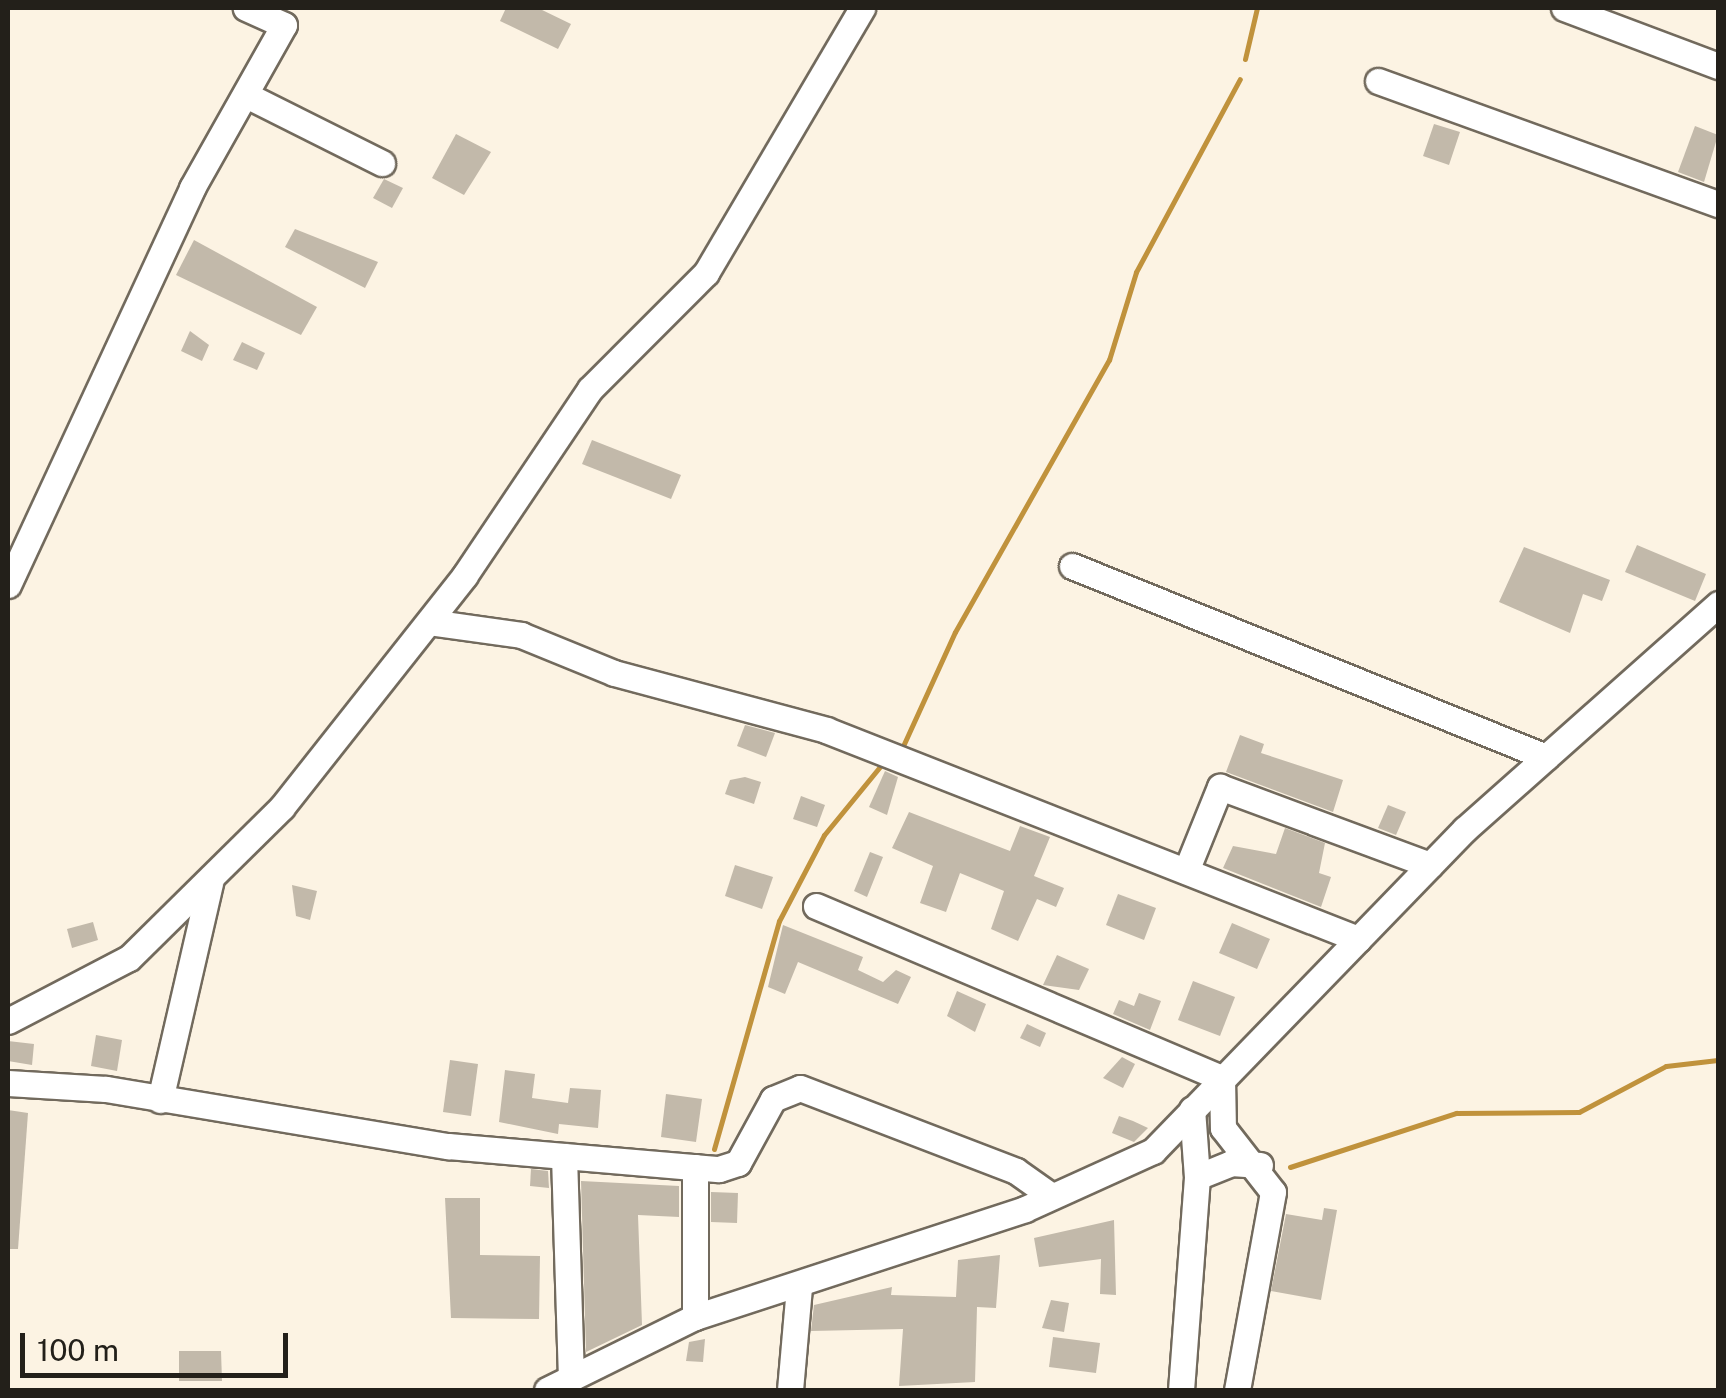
<!DOCTYPE html>
<html>
<head>
<meta charset="utf-8">
<style>
	body { margin:0 }
	#map { position:relative; width:1726px; height:1398px; overflow:hidden; background:#fcf3e3; font-family:"Public Sans",sans-serif }
	div>[style] { position:absolute }
	[style*='--x'] { left:calc(var(--x)*1px); top:calc(var(--y)*1px); width:calc(var(--w)*1px); rotate:calc(var(--a)*1deg) }
	.stream>* { height:5px; margin:-2.5px; padding:0 2.5px; transform-origin:2.5px; border-radius:2.5px; background:#c0923c }
	.building>* { inset:0; background:#c2b9aa }
	.roads { filter:drop-shadow(2px 0 #726a5d) drop-shadow(-2px 0 #726a5d) drop-shadow(0 2px #726a5d) drop-shadow(0 -2px #726a5d) }
	.minor>* { height:25px; margin:-12.5px; padding:0 12.5px; transform-origin:12.5px; border-radius:12.5px; background:#fff }
	span { translate:-50% -50%; white-space:nowrap; text-align:center; line-height:1.15; -webkit-text-stroke:9px #fcf3e3; paint-order:stroke }
	.frame { position:absolute; inset:0; border:10px solid #23201a; pointer-events:none }
	.scale { position:absolute; left:20px; top:1333px; width:268px; height:45px; box-sizing:border-box; border:5px solid #23201a; border-top:0; padding-left:12px; font-size:30px; line-height:35px; white-space:nowrap; color:#23201a; -webkit-text-stroke:8px #fcf3e3; paint-order:stroke }
</style>
</head>
<body>
<div id="map">
	<div class="stream">
		<i style="--x:1245;--y:59;--w:52;--a:-76.8"></i>
		<i style="--x:903;--y:746;--w:125;--a:-65.5"></i>
		<i style="--x:955;--y:632;--w:313;--a:-60.5"></i>
		<i style="--x:1109;--y:360;--w:92;--a:-72.9"></i>
		<i style="--x:1136;--y:272;--w:219;--a:-61.7"></i>
		<i style="--x:714;--y:1149;--w:237;--a:-74.1"></i>
		<i style="--x:779;--y:921;--w:97;--a:-62.4"></i>
		<i style="--x:824;--y:835;--w:93;--a:-50.7"></i>
		<i style="--x:1290;--y:1167;--w:175;--a:-18"></i>
		<i style="--x:1456;--y:1113;--w:123;--a:-0.5"></i>
		<i style="--x:1579;--y:1112;--w:98;--a:-27.9"></i>
		<i style="--x:1666;--y:1066;--w:52;--a:-6.6"></i>
	</div>
	<div class="building">
		<i style="clip-path:polygon(506px 8px,538px 8px,571px 24px,558px 49px,500px 21px)"></i>
		<i style="clip-path:polygon(1434px 124px,1460px 132px,1449px 165px,1423px 156px)"></i>
		<i style="clip-path:polygon(1695px 126px,1718px 135px,1704px 182px,1678px 172px)"></i>
		<i style="clip-path:polygon(456px 134px,491px 152px,464px 195px,432px 178px)"></i>
		<i style="clip-path:polygon(384px 179px,403px 188px,392px 208px,373px 198px)"></i>
		<i style="clip-path:polygon(295px 229px,378px 262px,365px 288px,285px 247px)"></i>
		<i style="clip-path:polygon(194px 240px,317px 307px,301px 335px,176px 275px)"></i>
		<i style="clip-path:polygon(190px 331px,209px 345px,202px 361px,181px 351px)"></i>
		<i style="clip-path:polygon(242px 342px,265px 353px,257px 370px,233px 360px)"></i>
		<i style="clip-path:polygon(592px 440px,681px 475px,671px 499px,582px 464px)"></i>
		<i style="clip-path:polygon(1637px 545px,1706px 574px,1695px 601px,1625px 572px)"></i>
		<i style="clip-path:polygon(1524px 547px,1610px 580px,1602px 601px,1583px 594px,1570px 633px,1499px 602px)"></i>
		<i style="clip-path:polygon(745px 725px,775px 733px,766px 757px,737px 746px)"></i>
		<i style="clip-path:polygon(1240px 735px,1264px 744px,1261px 753px,1343px 780px,1333px 812px,1226px 772px)"></i>
		<i style="clip-path:polygon(885px 771px,898px 777px,887px 815px,869px 807px)"></i>
		<i style="clip-path:polygon(745px 777px,761px 782px,754px 804px,725px 794px,730px 780px)"></i>
		<i style="clip-path:polygon(801px 796px,825px 805px,817px 827px,793px 819px)"></i>
		<i style="clip-path:polygon(1388px 805px,1406px 812px,1396px 835px,1378px 828px)"></i>
		<i style="clip-path:polygon(909px 812px,1010px 851px,1020px 826px,1050px 837px,1034px 876px,1064px 888px,1056px 907px,1037px 899px,1018px 941px,991px 929px,1004px 891px,960px 873px,946px 912px,920px 903px,933px 866px,892px 848px)"></i>
		<i style="clip-path:polygon(1285px 828px,1325px 843px,1319px 873px,1331px 877px,1321px 907px,1223px 868px,1233px 846px,1276px 854px)"></i>
		<i style="clip-path:polygon(870px 852px,883px 857px,867px 897px,854px 891px)"></i>
		<i style="clip-path:polygon(735px 865px,773px 877px,762px 909px,725px 896px)"></i>
		<i style="clip-path:polygon(292px 885px,317px 891px,310px 920px,296px 916px)"></i>
		<i style="clip-path:polygon(1118px 894px,1156px 908px,1144px 940px,1106px 925px)"></i>
		<i style="clip-path:polygon(93px 922px,98px 940px,72px 948px,67px 929px)"></i>
		<i style="clip-path:polygon(1232px 923px,1270px 939px,1257px 969px,1219px 953px)"></i>
		<i style="clip-path:polygon(783px 925px,863px 957px,858px 970px,883px 982px,896px 970px,911px 977px,898px 1004px,798px 962px,785px 994px,768px 987px)"></i>
		<i style="clip-path:polygon(1057px 955px,1089px 969px,1079px 990px,1043px 985px)"></i>
		<i style="clip-path:polygon(1193px 981px,1235px 997px,1220px 1036px,1178px 1020px)"></i>
		<i style="clip-path:polygon(957px 991px,986px 1004px,975px 1032px,947px 1016px)"></i>
		<i style="clip-path:polygon(1139px 993px,1161px 1001px,1150px 1030px,1113px 1014px,1119px 1000px,1134px 1006px)"></i>
		<i style="clip-path:polygon(1027px 1024px,1046px 1033px,1040px 1047px,1020px 1038px)"></i>
		<i style="clip-path:polygon(96px 1035px,122px 1040px,117px 1071px,91px 1066px)"></i>
		<i style="clip-path:polygon(8px 1041px,34px 1044px,32px 1065px,8px 1061px)"></i>
		<i style="clip-path:polygon(1122px 1057px,1135px 1064px,1123px 1088px,1103px 1078px)"></i>
		<i style="clip-path:polygon(450px 1060px,478px 1064px,471px 1116px,443px 1112px)"></i>
		<i style="clip-path:polygon(505px 1070px,535px 1074px,532px 1098px,568px 1103px,570px 1088px,601px 1090px,598px 1128px,559px 1124px,558px 1134px,499px 1122px)"></i>
		<i style="clip-path:polygon(666px 1094px,702px 1099px,696px 1142px,661px 1137px)"></i>
		<i style="clip-path:polygon(8px 1110px,28px 1113px,18px 1249px,8px 1249px)"></i>
		<i style="clip-path:polygon(1119px 1116px,1133px 1121px,1148px 1128px,1134px 1142px,1112px 1133px)"></i>
		<i style="clip-path:polygon(531px 1169px,548px 1171px,549px 1188px,530px 1186px)"></i>
		<i style="clip-path:polygon(581px 1181px,679px 1186px,679px 1217px,638px 1215px,642px 1325px,586px 1352px)"></i>
		<i style="clip-path:polygon(711px 1192px,738px 1193px,737px 1223px,711px 1222px)"></i>
		<i style="clip-path:polygon(445px 1198px,480px 1198px,480px 1255px,540px 1256px,539px 1319px,451px 1318px)"></i>
		<i style="clip-path:polygon(1324px 1208px,1337px 1210px,1321px 1300px,1271px 1291px,1286px 1214px,1322px 1220px)"></i>
		<i style="clip-path:polygon(1114px 1220px,1116px 1295px,1100px 1294px,1101px 1259px,1039px 1267px,1034px 1238px)"></i>
		<i style="clip-path:polygon(1000px 1255px,996px 1308px,977px 1307px,975px 1382px,899px 1386px,903px 1329px,811px 1331px,814px 1305px,892px 1287px,891px 1295px,956px 1297px,958px 1260px)"></i>
		<i style="clip-path:polygon(1051px 1300px,1069px 1303px,1064px 1332px,1042px 1328px)"></i>
		<i style="clip-path:polygon(1053px 1337px,1100px 1343px,1096px 1373px,1049px 1367px)"></i>
		<i style="clip-path:polygon(705px 1339px,703px 1362px,686px 1361px,689px 1342px)"></i>
		<i style="clip-path:polygon(179px 1351px,221px 1351px,222px 1381px,179px 1381px)"></i>
	</div>
	<div class="roads">
		<div class="minor">
			<i style="--x:1564;--y:8;--w:165;--a:20.6"></i>
			<i style="--x:1378;--y:81;--w:362;--a:19.9"></i>
			<i style="--x:248;--y:96;--w:150;--a:26.6"></i>
			<i style="--x:1072;--y:566;--w:511;--a:21.95"></i>
			<i style="--x:8;--y:585;--w:438;--a:-65.1"></i>
			<i style="--x:192;--y:188;--w:187;--a:-60.6"></i>
			<i style="--x:284;--y:25;--w:42;--a:-155.9"></i>
			<i style="--x:429;--y:622;--w:93;--a:8"></i>
			<i style="--x:521;--y:635;--w:100;--a:22.2"></i>
			<i style="--x:614;--y:673;--w:220;--a:15"></i>
			<i style="--x:826;--y:730;--w:572;--a:21.45"></i>
			<i style="--x:1186;--y:871;--w:91;--a:-68"></i>
			<i style="--x:1220;--y:787;--w:224;--a:20.4"></i>
			<i style="--x:816;--y:906;--w:441;--a:23"></i>
			<i style="--x:1222;--y:1078;--w:50;--a:88.9"></i>
			<i style="--x:1223;--y:1128;--w:81;--a:52"></i>
			<i style="--x:1273;--y:1192;--w:201;--a:100.3"></i>
			<i style="--x:8;--y:1021;--w:136;--a:-27.5"></i>
			<i style="--x:129;--y:958;--w:215;--a:-44.6"></i>
			<i style="--x:282;--y:807;--w:295;--a:-51.7"></i>
			<i style="--x:465;--y:575;--w:224;--a:-56.1"></i>
			<i style="--x:590;--y:389;--w:164;--a:-45"></i>
			<i style="--x:706;--y:273;--w:308;--a:-59.5"></i>
			<i style="--x:8;--y:1083;--w:98;--a:3.5"></i>
			<i style="--x:106;--y:1089;--w:347;--a:9.5"></i>
			<i style="--x:448;--y:1146;--w:272;--a:4.9"></i>
			<i style="--x:719;--y:1169;--w:20;--a:-18"></i>
			<i style="--x:738;--y:1163;--w:73;--a:-61.3"></i>
			<i style="--x:773;--y:1099;--w:29;--a:-22"></i>
			<i style="--x:800;--y:1088;--w:231;--a:21"></i>
			<i style="--x:1016;--y:1171;--w:42;--a:35.2"></i>
			<i style="--x:160;--y:1100;--w:223;--a:-77"></i>
			<i style="--x:564;--y:1156;--w:223;--a:88.2"></i>
			<i style="--x:1197;--y:1177;--w:37;--a:-22"></i>
			<i style="--x:1231;--y:1163;--w:29;--a:4"></i>
			<i style="--x:695;--y:1317;--w:150;--a:-90"></i>
			<i style="--x:547;--y:1390;--w:165;--a:-26.3"></i>
			<i style="--x:695;--y:1317;--w:347;--a:-18.1"></i>
			<i style="--x:1025;--y:1209;--w:141;--a:-24.4"></i>
			<i style="--x:1153;--y:1151;--w:448;--a:-45.9"></i>
			<i style="--x:1465;--y:829;--w:339;--a:-41.6"></i>
			<i style="--x:790;--y:1390;--w:103;--a:-85"></i>
			<i style="--x:1181;--y:1390;--w:214;--a:-85.7"></i>
			<i style="--x:1197;--y:1177;--w:68;--a:-94.2"></i>
		</div>
	</div>
	<div class="frame"></div>
	<div class="scale">100 m</div>
</div>
</body>
</html>
